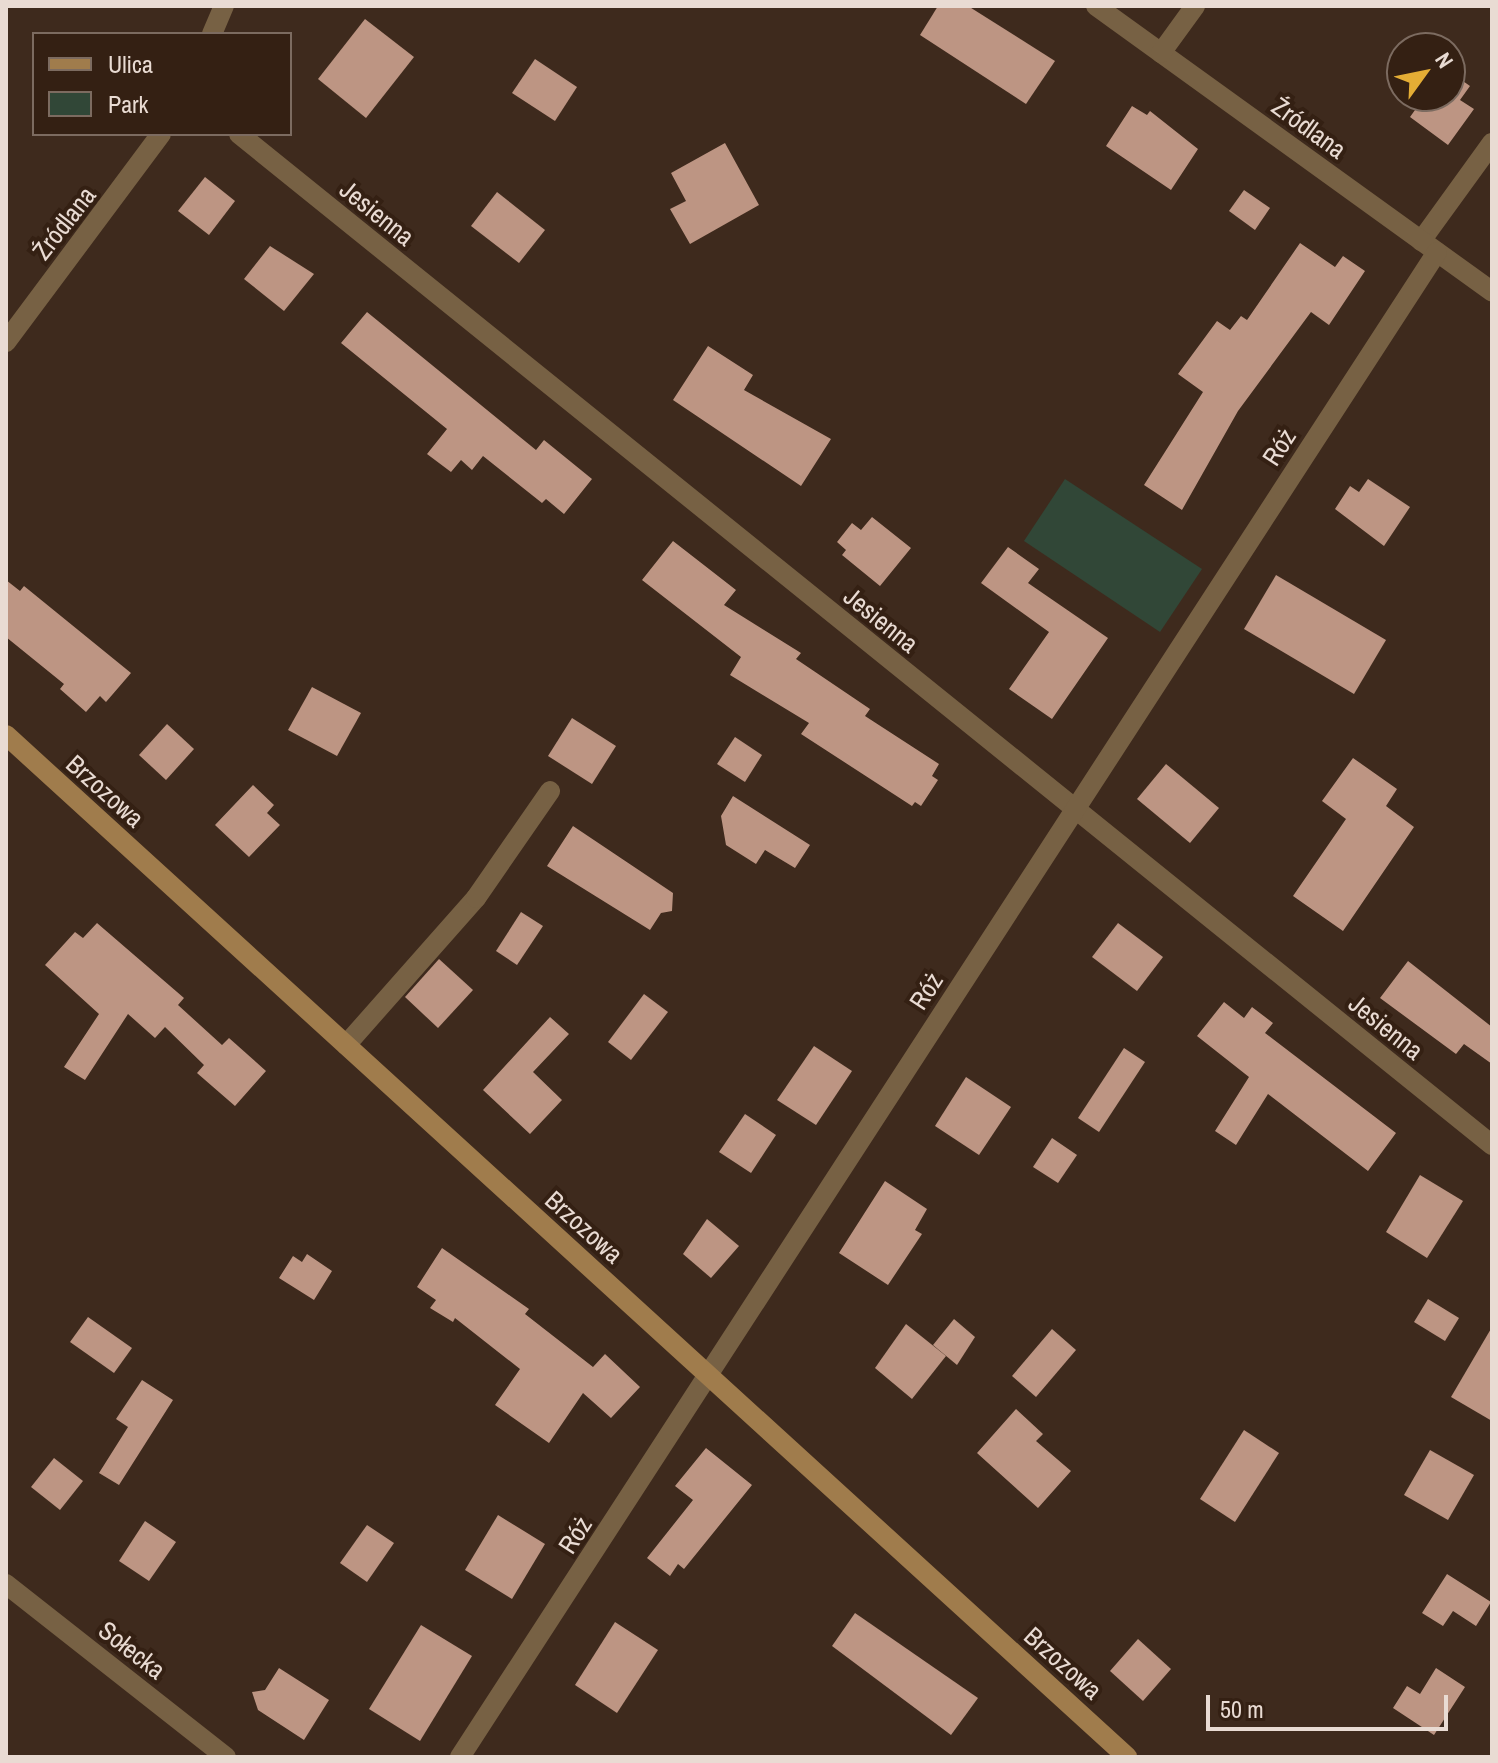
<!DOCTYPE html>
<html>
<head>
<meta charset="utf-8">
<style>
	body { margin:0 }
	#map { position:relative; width:1498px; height:1763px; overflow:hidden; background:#3e2a1d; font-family:"Archivo Narrow",sans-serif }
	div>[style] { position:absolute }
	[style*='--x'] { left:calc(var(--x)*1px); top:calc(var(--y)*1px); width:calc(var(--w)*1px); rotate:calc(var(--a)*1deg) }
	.green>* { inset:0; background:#314737 }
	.building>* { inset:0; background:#bd9583 }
	.lane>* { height:20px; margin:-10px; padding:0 10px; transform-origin:10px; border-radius:10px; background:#776144 }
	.street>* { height:20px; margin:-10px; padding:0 10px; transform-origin:10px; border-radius:10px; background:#776144 }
	.secondary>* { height:20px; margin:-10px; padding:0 10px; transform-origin:10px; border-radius:10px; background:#a07c4c }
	span { translate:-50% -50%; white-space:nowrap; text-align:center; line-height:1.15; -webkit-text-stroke:8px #342013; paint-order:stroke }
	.street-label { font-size:26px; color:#e9dbd3 }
	.frame { position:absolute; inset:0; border:8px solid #e9dbd3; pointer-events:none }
	.legend { position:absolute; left:32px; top:32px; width:260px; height:104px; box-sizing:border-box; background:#342013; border:2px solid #7c6b60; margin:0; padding:10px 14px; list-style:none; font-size:24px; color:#e9dbd3 }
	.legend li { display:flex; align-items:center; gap:16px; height:40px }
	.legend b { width:40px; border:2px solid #7c6b60 }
	.north { position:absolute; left:1386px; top:32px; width:80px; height:80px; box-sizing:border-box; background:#342013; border:2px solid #7c6b60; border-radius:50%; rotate:57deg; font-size:22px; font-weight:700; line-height:32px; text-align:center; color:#e9dbd3 }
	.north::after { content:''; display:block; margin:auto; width:28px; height:36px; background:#e4ad35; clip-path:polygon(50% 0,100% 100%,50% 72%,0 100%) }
	.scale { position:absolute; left:1206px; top:1695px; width:242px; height:36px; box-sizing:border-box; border:4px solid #e9dbd3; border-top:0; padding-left:10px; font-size:24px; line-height:28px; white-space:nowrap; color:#e9dbd3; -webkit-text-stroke:6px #342013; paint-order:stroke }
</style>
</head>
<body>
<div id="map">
	<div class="green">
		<i style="clip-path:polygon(1065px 479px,1202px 569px,1160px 632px,1024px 541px)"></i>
	</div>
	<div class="building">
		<i style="clip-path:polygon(938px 6px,968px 6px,1055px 61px,1026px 104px,920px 35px)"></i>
		<i style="clip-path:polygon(365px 19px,414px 57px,366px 118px,318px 79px)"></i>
		<i style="clip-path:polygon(535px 59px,577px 87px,555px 121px,512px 93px)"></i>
		<i style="clip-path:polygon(1450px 72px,1470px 86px,1460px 100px,1474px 109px,1448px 145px,1410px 117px,1425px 96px,1450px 96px)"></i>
		<i style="clip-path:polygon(1132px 106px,1147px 115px,1150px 111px,1198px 149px,1171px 190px,1106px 146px)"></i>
		<i style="clip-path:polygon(725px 143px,759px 205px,690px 244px,670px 209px,686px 201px,671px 173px)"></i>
		<i style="clip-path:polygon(205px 177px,235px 201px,209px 235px,178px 211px)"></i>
		<i style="clip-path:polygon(1244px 190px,1270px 208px,1255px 230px,1229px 211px)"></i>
		<i style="clip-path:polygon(497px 192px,545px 230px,519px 263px,471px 226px)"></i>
		<i style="clip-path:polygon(1300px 243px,1335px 267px,1343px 256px,1365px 271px,1329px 325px,1311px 312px,1238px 411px,1182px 510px,1144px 485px,1203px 392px,1178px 374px,1217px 321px,1230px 330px,1241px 316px,1247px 320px)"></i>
		<i style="clip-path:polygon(270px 246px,314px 274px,284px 311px,244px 279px)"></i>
		<i style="clip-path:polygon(367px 312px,536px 450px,544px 440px,592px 479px,564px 514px,546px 499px,542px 503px,483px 456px,472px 470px,461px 460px,451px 472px,427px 454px,447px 429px,341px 343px)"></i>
		<i style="clip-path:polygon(708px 346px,753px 375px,744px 390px,831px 439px,801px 486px,673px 400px)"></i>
		<i style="clip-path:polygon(1368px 479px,1410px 507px,1384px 546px,1335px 509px,1350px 486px,1359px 492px)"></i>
		<i style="clip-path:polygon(872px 517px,911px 548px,880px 586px,842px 555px,846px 550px,837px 542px,852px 523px,861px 530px)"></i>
		<i style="clip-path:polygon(673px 541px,736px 590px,724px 605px,801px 653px,796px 659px,870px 709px,865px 716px,939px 764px,932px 776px,938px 780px,921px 806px,915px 802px,912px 806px,801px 734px,809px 723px,730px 675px,741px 657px,642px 580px)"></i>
		<i style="clip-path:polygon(1008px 547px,1039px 569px,1028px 583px,1108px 638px,1052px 719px,1009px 689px,1049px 632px,981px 583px)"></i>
		<i style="clip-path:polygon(1276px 575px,1386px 640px,1354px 694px,1244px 629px)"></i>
		<i style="clip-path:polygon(6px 580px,20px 591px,24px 586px,131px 673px,106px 702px,100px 696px,86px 712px,60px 689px,64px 684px,6px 637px)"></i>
		<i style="clip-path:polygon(312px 687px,361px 713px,337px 756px,288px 730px)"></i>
		<i style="clip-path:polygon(572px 718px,616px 746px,592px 784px,548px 756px)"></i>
		<i style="clip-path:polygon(167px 724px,194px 749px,166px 780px,139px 755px)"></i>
		<i style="clip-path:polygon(735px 737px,762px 755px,745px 782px,717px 764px)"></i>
		<i style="clip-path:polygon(1353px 758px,1397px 789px,1386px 806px,1414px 827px,1343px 931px,1293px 896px,1346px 819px,1322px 801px)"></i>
		<i style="clip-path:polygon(1166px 764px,1219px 808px,1190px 843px,1137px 799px)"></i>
		<i style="clip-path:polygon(253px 785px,274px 805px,267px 813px,280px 825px,249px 857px,215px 825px)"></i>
		<i style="clip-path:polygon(733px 796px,810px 845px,795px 868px,765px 850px,756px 864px,726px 845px,721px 816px)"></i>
		<i style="clip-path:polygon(573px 826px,673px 893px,672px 911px,661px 913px,650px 930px,547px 866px)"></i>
		<i style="clip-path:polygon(521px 912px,543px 926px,517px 965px,496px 951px)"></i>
		<i style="clip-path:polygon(97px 923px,184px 998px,178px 1005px,222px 1045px,229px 1038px,266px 1071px,235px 1106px,197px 1073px,204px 1065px,165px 1027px,155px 1038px,128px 1014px,85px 1080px,64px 1067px,99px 1014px,45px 965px,75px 932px,83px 938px)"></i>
		<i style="clip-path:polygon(1118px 923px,1163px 957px,1137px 991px,1092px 957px)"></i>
		<i style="clip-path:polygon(439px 959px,473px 990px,438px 1028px,405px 997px)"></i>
		<i style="clip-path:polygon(1408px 961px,1492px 1027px,1492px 1064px,1464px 1044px,1456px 1054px,1380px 998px)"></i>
		<i style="clip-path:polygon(644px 994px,668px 1012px,631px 1060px,608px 1042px)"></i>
		<i style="clip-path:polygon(1224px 1002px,1244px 1018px,1252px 1007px,1273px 1023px,1265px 1033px,1396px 1133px,1368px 1171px,1268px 1094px,1236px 1145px,1215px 1131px,1249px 1077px,1197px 1036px)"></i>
		<i style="clip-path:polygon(550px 1017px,569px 1034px,533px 1072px,562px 1100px,530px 1134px,483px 1090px)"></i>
		<i style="clip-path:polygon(814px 1046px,852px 1071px,816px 1125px,777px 1100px)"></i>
		<i style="clip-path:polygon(1124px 1048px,1145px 1062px,1099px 1132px,1078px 1118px)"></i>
		<i style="clip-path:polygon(966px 1077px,1011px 1107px,979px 1155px,935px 1126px)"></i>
		<i style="clip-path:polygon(745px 1114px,776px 1135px,751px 1173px,719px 1152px)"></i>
		<i style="clip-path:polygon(1052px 1138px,1077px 1155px,1058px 1183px,1033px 1167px)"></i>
		<i style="clip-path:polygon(1420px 1175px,1463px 1201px,1427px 1258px,1386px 1232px)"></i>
		<i style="clip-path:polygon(885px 1181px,927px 1209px,915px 1230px,922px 1234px,888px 1285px,839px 1253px)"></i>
		<i style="clip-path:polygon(707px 1219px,739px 1246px,711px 1278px,683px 1254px)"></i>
		<i style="clip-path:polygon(442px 1248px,529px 1309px,525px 1314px,593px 1367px,605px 1354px,640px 1387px,611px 1418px,583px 1393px,549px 1443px,495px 1405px,520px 1369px,455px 1318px,453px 1322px,430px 1308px,436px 1300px,417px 1287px)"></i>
		<i style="clip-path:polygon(307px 1254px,332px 1271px,314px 1300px,279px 1278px,293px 1256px,302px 1262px)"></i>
		<i style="clip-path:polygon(1428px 1299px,1459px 1318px,1445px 1341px,1414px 1322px)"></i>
		<i style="clip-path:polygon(88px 1317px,132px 1348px,114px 1373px,70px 1342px)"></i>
		<i style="clip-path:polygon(954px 1319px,975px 1337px,957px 1365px,933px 1345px)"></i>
		<i style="clip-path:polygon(906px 1324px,946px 1356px,912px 1399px,875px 1368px)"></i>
		<i style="clip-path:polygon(1492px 1327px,1492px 1421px,1451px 1397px)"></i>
		<i style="clip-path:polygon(1052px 1329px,1076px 1350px,1036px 1397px,1012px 1376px)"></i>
		<i style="clip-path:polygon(142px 1380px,173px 1400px,119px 1485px,99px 1473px,128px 1427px,116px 1419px)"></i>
		<i style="clip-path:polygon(1016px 1409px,1043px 1434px,1036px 1441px,1071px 1471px,1038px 1508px,977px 1453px)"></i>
		<i style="clip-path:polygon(1244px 1430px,1279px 1453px,1235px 1522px,1200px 1499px)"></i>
		<i style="clip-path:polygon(706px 1448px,752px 1485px,684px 1569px,678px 1564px,670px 1576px,647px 1558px,693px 1500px,675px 1486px)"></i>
		<i style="clip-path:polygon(1430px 1450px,1474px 1475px,1448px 1520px,1404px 1495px)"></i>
		<i style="clip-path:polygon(54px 1458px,83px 1481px,60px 1510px,31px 1487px)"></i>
		<i style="clip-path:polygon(498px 1515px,545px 1544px,512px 1599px,465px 1570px)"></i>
		<i style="clip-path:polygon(145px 1521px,176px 1542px,149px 1581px,119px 1561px)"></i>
		<i style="clip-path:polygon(367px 1525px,394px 1543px,367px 1582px,340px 1563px)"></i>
		<i style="clip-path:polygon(1447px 1574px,1491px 1602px,1476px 1626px,1453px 1611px,1443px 1626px,1422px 1613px)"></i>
		<i style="clip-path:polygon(855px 1613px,978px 1698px,951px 1735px,832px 1646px)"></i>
		<i style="clip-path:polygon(615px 1622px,658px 1650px,617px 1713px,575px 1685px)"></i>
		<i style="clip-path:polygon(421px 1625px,472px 1656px,420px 1741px,369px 1709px)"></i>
		<i style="clip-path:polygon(1138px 1639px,1171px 1669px,1143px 1701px,1110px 1671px)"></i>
		<i style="clip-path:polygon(279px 1668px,329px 1700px,304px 1740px,258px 1710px,252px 1692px,265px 1690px)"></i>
		<i style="clip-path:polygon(1436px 1668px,1465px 1687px,1434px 1735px,1393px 1708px,1407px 1686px,1420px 1694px)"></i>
	</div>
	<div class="lane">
		<i style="--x:1421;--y:241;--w:121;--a:-54.1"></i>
		<i style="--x:346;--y:1045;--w:196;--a:-48.5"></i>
		<i style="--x:476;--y:898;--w:130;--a:-55.3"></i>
	</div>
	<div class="street">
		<i style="--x:1096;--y:6;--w:488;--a:35.8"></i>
		<i style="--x:212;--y:34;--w:30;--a:-67"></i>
		<i style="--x:1161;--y:53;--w:58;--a:-54.1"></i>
		<i style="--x:239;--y:134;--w:1610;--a:38.9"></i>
		<i style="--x:6;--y:342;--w:259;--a:-53.3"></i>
		<i style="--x:6;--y:1584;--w:280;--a:38.2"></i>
		<i style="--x:460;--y:1757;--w:1794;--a:-57.01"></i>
	</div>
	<div class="secondary">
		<i style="--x:6;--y:735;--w:1517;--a:42.35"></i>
	</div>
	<div class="street-label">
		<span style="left:1309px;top:128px;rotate:36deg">Źródlana</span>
		<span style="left:377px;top:213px;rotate:39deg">Jesienna</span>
		<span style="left:64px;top:223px;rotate:-52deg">Źródlana</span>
		<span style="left:1279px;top:447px;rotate:-57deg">Róż</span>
		<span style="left:881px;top:620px;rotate:39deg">Jesienna</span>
		<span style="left:105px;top:791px;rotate:42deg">Brzozowa</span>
		<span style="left:926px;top:991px;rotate:-57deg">Róż</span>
		<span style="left:1386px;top:1027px;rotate:39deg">Jesienna</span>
		<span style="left:584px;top:1227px;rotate:42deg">Brzozowa</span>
		<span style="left:575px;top:1535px;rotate:-57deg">Róż</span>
		<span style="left:132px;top:1650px;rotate:38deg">Sołecka</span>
		<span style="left:1063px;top:1663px;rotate:42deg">Brzozowa</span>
	</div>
	<div class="frame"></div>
	<ul class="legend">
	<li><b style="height:10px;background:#a07c4c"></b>Ulica</li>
	<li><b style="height:22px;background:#314737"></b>Park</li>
	</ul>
	<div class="north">N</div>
	<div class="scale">50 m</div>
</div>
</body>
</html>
